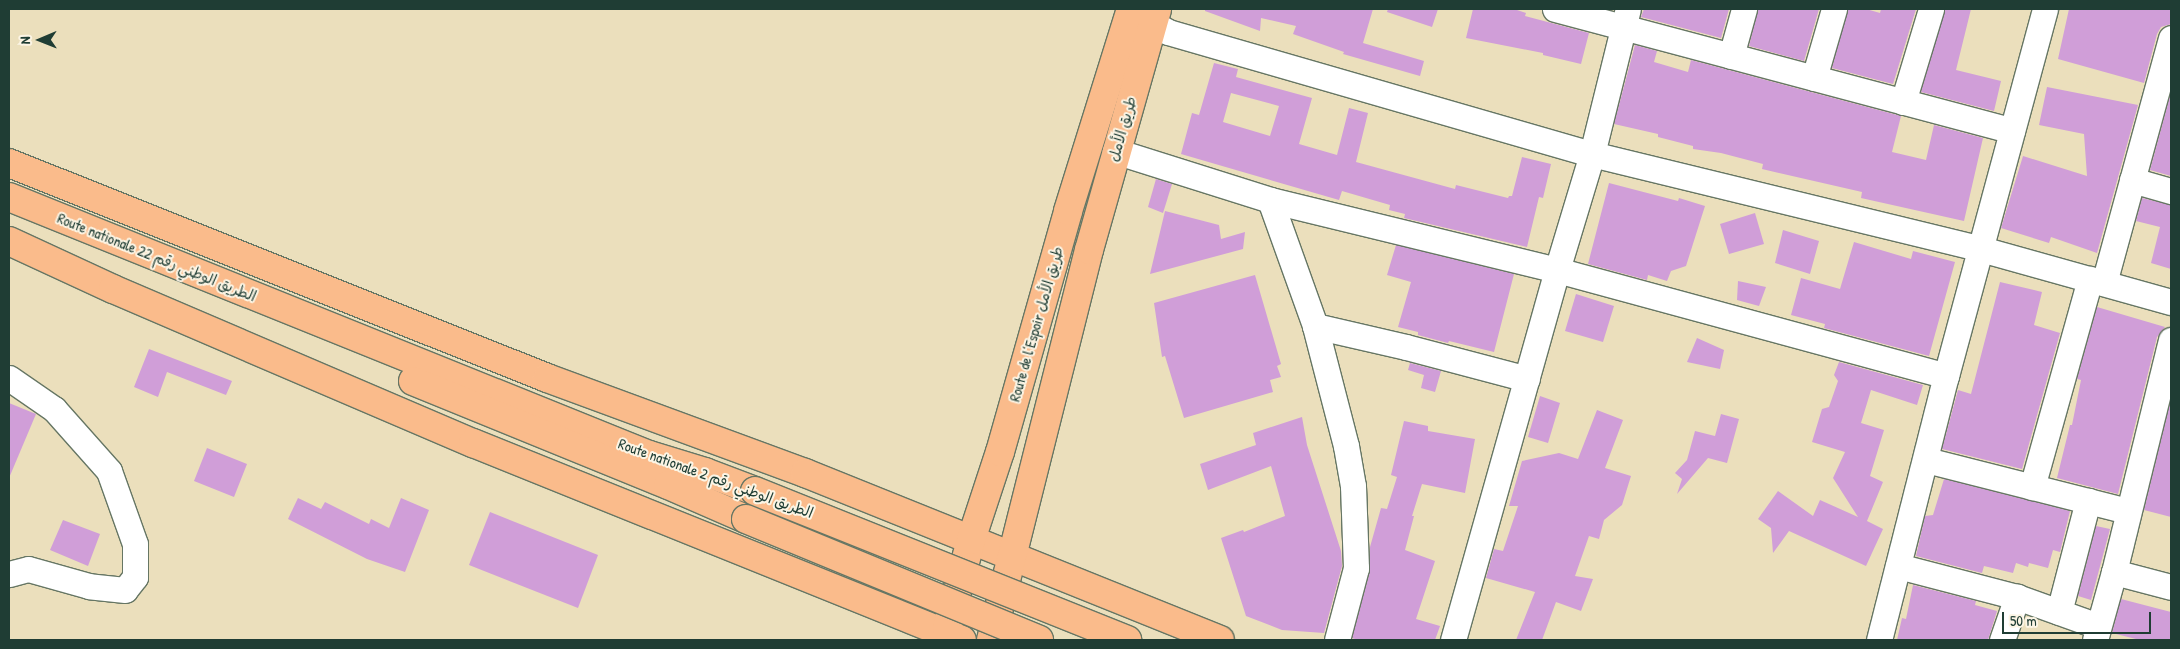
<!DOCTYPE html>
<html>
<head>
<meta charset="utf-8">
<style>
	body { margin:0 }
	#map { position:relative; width:2180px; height:649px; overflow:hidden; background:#ebdfbc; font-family:"Patrick Hand","Playpen Sans Arabic",sans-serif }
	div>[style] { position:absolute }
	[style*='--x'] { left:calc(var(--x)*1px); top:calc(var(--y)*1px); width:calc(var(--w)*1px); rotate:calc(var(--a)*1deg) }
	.building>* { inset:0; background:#d09ed8 }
	.roads { filter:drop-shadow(1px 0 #667664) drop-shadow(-1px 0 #667664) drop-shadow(0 1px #667664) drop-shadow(0 -1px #667664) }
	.minor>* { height:25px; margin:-12.5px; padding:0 12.5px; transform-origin:12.5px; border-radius:12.5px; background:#fff }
	.highway>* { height:28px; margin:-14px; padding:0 14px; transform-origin:14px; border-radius:14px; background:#fabb8b }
	.bridges { filter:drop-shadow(1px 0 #667664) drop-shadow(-1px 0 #667664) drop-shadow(0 1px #667664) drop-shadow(0 -1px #667664) }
	.highway-bridge>* { height:28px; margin:-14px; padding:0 14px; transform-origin:14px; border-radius:14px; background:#fabb8b }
	span { translate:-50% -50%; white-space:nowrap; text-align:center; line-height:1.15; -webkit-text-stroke:4px #fcf5e5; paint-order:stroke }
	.street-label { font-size:15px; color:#1f3d34 }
	.frame { position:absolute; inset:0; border:10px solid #1f3d34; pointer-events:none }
	.north { position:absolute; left:15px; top:15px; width:50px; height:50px; -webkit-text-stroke:4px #fcf5e5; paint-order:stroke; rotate:269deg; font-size:14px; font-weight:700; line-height:20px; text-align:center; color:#1f3d34 }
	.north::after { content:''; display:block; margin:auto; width:18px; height:22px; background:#1f3d34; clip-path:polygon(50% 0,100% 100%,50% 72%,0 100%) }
	.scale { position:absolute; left:2002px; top:612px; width:149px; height:22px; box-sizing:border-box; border:2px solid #1f3d34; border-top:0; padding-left:6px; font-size:15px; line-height:18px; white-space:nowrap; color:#1f3d34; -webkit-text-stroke:4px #fcf5e5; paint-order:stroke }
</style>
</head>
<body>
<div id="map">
	<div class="building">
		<i style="clip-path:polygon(1205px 9px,1373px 9px,1363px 43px,1424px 61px,1420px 76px,1343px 54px,1344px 52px,1293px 34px,1296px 26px,1261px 18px,1260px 31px,1205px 11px)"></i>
		<i style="clip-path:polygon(1388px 9px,1438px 9px,1432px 27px,1387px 12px)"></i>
		<i style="clip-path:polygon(1473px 9px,1514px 9px,1526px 13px,1525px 16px,1589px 33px,1581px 64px,1543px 55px,1543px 53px,1466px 38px)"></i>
		<i style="clip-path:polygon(1644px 9px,1729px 9px,1721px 38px,1641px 17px)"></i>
		<i style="clip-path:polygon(1758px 9px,1819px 9px,1804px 61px,1749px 46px)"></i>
		<i style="clip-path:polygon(1848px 9px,1866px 9px,1880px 13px,1881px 9px,1916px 9px,1893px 84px,1832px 68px)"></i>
		<i style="clip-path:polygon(1945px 9px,1971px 9px,1956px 70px,2001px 81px,1994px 111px,1921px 92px)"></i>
		<i style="clip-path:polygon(2069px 9px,2171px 9px,2171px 24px,2161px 27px,2157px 34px,2144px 83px,2058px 59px)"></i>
		<i style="clip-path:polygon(1635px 45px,1657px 51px,1654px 62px,1688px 72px,1691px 60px,1901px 116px,1892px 152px,1926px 160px,1934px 125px,1983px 138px,1964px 221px,1861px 198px,1862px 192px,1762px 169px,1763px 164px,1721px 153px,1693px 149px,1693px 146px,1658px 137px,1658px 134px,1614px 124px)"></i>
		<i style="clip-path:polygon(evenodd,1214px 63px,1238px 69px,1236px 77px,1312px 98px,1299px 144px,1337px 155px,1349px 108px,1368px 113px,1356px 162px,1455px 189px,1456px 185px,1508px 198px,1509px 196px,1512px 196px,1522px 157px,1551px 164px,1543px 198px,1539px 197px,1527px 247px,1404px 218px,1405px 214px,1389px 210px,1390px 205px,1342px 191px,1339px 200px,1181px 154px,1192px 113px,1199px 115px,1214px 63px,1231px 93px,1279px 106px,1270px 136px,1223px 122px,1231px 93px)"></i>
		<i style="clip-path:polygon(2047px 87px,2138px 105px,2097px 253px,2051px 237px,2049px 243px,2001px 228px,2023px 156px,2087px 176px,2084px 134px,2039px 125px)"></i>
		<i style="clip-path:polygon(2171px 92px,2171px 176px,2150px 170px)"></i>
		<i style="clip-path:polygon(1156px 179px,1172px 184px,1163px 213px,1148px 207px)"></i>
		<i style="clip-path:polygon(1609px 183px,1678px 201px,1679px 198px,1705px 206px,1686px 266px,1671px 271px,1667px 281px,1648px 275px,1647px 280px,1588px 264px)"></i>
		<i style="clip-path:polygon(2142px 198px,2171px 205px,2171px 269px,2151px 263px,2160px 227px,2136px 221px)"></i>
		<i style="clip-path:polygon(1165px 211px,1219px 225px,1221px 239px,1245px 232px,1243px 249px,1150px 274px)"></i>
		<i style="clip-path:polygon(1755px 213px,1764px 244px,1729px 254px,1720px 224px)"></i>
		<i style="clip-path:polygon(1783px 230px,1819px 241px,1810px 274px,1775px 263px)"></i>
		<i style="clip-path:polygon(1854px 242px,1911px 259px,1913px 251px,1955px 262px,1929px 356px,1824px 328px,1825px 324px,1791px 315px,1801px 278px,1840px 289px)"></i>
		<i style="clip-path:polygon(1396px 245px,1514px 274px,1494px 352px,1449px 341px,1448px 343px,1418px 335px,1418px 332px,1398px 327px,1411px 282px,1387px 275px)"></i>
		<i style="clip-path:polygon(1255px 275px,1281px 364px,1277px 366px,1281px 377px,1270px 380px,1273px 392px,1184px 418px,1165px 356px,1162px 357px,1154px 303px)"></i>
		<i style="clip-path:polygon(1738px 281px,1766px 287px,1759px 306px,1737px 300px)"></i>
		<i style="clip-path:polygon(2000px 282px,2042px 292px,2034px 325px,2060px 333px,2022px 469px,1942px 449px,1958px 390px,1971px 394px)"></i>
		<i style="clip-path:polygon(1576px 294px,1614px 306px,1603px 342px,1565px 331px)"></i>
		<i style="clip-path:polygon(2097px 307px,2165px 327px,2157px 337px,2118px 494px,2057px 478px,2070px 425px,2072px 425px,2081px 380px,2077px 379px)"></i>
		<i style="clip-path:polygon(1697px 338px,1724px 350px,1720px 369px,1687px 362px)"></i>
		<i style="clip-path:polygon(149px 349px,232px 381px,226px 395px,167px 372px,158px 397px,134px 387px)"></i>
		<i style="clip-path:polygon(1839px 362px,1923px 385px,1917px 405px,1871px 390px,1861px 423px,1884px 430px,1870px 476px,1883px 482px,1867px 521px,1883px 529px,1866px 566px,1789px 531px,1773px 553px,1771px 528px,1758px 519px,1778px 491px,1813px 516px,1820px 500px,1858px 517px,1833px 478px,1845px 452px,1812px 442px,1822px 409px,1829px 407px,1838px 381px,1834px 375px)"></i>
		<i style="clip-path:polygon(1410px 363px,1441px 371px,1435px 392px,1421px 388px,1424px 375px,1408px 370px)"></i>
		<i style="clip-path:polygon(1540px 396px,1560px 403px,1548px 443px,1528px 437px)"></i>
		<i style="clip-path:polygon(2171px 399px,2171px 517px,2144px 510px)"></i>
		<i style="clip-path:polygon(9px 403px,36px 414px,9px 478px)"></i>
		<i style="clip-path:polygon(1597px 410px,1623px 420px,1605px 468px,1631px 476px,1622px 505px,1604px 520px,1599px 539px,1589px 536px,1575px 576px,1593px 579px,1581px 611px,1556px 602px,1542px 640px,1516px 640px,1535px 592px,1486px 578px,1494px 549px,1503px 551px,1518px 506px,1509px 506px,1522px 461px,1559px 453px,1578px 459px)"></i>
		<i style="clip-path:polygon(1721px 414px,1739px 419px,1727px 463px,1708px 458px,1677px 494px,1682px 479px,1675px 473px,1687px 460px,1695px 431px,1715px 436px)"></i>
		<i style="clip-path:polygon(1302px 417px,1307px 445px,1341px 551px,1342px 566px,1324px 633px,1282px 630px,1246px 616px,1221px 538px,1243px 530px,1244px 532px,1285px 516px,1271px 466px,1208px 490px,1200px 464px,1256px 445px,1253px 433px)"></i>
		<i style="clip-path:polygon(1404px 421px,1428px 426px,1428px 431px,1475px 439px,1465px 493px,1422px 484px,1412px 516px,1414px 516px,1405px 550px,1435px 561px,1416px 619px,1440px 626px,1435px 640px,1358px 640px,1352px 638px,1370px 571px,1370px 547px,1381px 508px,1387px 509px,1397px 477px,1391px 475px)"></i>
		<i style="clip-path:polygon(207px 448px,247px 464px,234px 497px,194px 481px)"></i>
		<i style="clip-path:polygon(1944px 479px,2070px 511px,2060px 552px,2053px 550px,2048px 568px,2029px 563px,2028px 567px,2016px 563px,2013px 573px,1984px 566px,1982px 573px,1916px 556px,1925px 516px,1933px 515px)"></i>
		<i style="clip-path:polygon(298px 498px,321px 509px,325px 502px,369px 524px,371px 519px,389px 528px,401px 498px,429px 510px,405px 572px,367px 559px,288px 519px)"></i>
		<i style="clip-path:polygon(490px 512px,598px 555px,578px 608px,469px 565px)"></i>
		<i style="clip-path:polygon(63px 520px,100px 534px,88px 566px,50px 550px)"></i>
		<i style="clip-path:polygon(2096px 526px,2110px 529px,2091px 600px,2078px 596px)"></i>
		<i style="clip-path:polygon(1913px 585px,1976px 601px,1975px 605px,1997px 611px,1988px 640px,1897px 640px,1902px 618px,1906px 619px)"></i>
		<i style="clip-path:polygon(2121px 599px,2171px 612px,2171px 640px,2140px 640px,2112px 633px)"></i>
	</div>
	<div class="roads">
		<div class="minor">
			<i style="--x:1555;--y:9;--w:473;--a:14.9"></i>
			<i style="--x:1152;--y:23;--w:18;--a:29"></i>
			<i style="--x:1168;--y:32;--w:441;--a:16.1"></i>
			<i style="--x:1592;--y:154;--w:400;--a:13.7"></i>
			<i style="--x:1981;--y:249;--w:197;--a:15.6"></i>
			<i style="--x:1731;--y:56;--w:49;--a:-74.5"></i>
			<i style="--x:1814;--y:78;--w:72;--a:-73.8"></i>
			<i style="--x:1903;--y:102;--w:97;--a:-73.2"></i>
			<i style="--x:1115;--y:151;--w:163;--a:17.5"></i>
			<i style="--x:1270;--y:200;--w:295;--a:13.7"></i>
			<i style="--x:1557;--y:270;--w:403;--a:15.2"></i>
			<i style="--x:2132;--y:180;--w:41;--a:15.8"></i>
			<i style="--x:1270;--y:200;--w:134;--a:70.3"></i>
			<i style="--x:1315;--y:326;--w:124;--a:75.5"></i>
			<i style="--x:1346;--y:446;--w:41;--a:80.1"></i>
			<i style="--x:1353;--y:486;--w:82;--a:87.9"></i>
			<i style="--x:1356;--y:568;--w:74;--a:104.8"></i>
			<i style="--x:2104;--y:283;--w:254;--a:-74.7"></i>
			<i style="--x:1315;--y:326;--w:93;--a:13"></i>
			<i style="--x:1406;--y:347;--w:125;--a:14.8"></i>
			<i style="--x:9;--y:378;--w:55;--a:34.6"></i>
			<i style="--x:54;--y:409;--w:83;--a:48.4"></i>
			<i style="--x:109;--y:471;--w:77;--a:70.4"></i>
			<i style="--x:135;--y:544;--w:33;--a:90"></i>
			<i style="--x:135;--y:577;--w:16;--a:128"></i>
			<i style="--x:125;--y:590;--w:36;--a:-174"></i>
			<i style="--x:89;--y:586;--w:63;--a:-164.4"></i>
			<i style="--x:28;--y:569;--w:20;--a:165"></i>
			<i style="--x:1926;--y:460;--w:208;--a:14.2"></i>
			<i style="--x:2032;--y:487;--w:216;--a:-74.4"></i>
			<i style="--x:1898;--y:566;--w:123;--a:14.6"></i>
			<i style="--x:2017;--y:597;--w:86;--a:19.7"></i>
			<i style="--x:2114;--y:572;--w:239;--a:-76.2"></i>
			<i style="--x:2059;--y:612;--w:115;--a:-75.4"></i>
			<i style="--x:1453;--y:640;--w:384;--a:-74.3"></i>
			<i style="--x:1557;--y:270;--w:121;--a:-73.2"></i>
			<i style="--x:1592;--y:154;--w:149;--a:-76.1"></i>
			<i style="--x:1879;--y:640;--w:272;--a:-75.8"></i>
			<i style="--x:1946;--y:376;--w:380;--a:-74.9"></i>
			<i style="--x:2002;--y:640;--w:46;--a:-70.8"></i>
			<i style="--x:2095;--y:640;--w:71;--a:-74.4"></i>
			<i style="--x:2114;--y:572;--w:59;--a:14.7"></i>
		</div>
		<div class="highway">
			<i style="--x:9;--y:163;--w:579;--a:21.78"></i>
			<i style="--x:547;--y:378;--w:275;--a:20.2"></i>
			<i style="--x:805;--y:473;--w:447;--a:21.9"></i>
			<i style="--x:9;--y:197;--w:690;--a:21.96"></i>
			<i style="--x:649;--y:455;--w:59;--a:16.9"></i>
			<i style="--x:705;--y:472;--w:53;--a:20.8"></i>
			<i style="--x:9;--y:241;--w:115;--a:24.8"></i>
			<i style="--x:113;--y:289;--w:392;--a:23.2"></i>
			<i style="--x:473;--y:443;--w:527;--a:21.94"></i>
			<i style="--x:413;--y:381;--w:275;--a:22.2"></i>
			<i style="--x:668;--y:485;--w:85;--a:23.6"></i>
			<i style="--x:947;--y:628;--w:91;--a:-74.7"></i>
			<i style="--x:971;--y:540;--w:93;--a:-71.8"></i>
			<i style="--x:1000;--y:452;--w:250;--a:-74.2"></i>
			<i style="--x:1068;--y:211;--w:212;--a:-72.7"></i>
			<i style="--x:991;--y:640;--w:402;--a:-75.9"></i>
			<i style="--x:1089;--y:250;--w:250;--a:-74.2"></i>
		</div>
	</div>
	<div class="bridges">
		<div class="highway-bridge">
			<i style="--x:755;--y:491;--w:401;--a:21.8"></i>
			<i style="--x:746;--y:519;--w:317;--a:22.4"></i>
		</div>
	</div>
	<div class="street-label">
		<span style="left:1122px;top:129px;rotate:-74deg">طريق الأمل</span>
		<span style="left:157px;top:257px;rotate:22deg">Route nationale 22 الطريق الوطني رقم</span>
		<span style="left:1036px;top:324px;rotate:-74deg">Route de l’Espoir طريق الأمل</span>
		<span style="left:716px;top:478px;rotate:20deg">Route nationale الطريق الوطني رقم 2</span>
	</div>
	<div class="frame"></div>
	<div class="north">N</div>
	<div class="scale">50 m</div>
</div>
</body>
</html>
